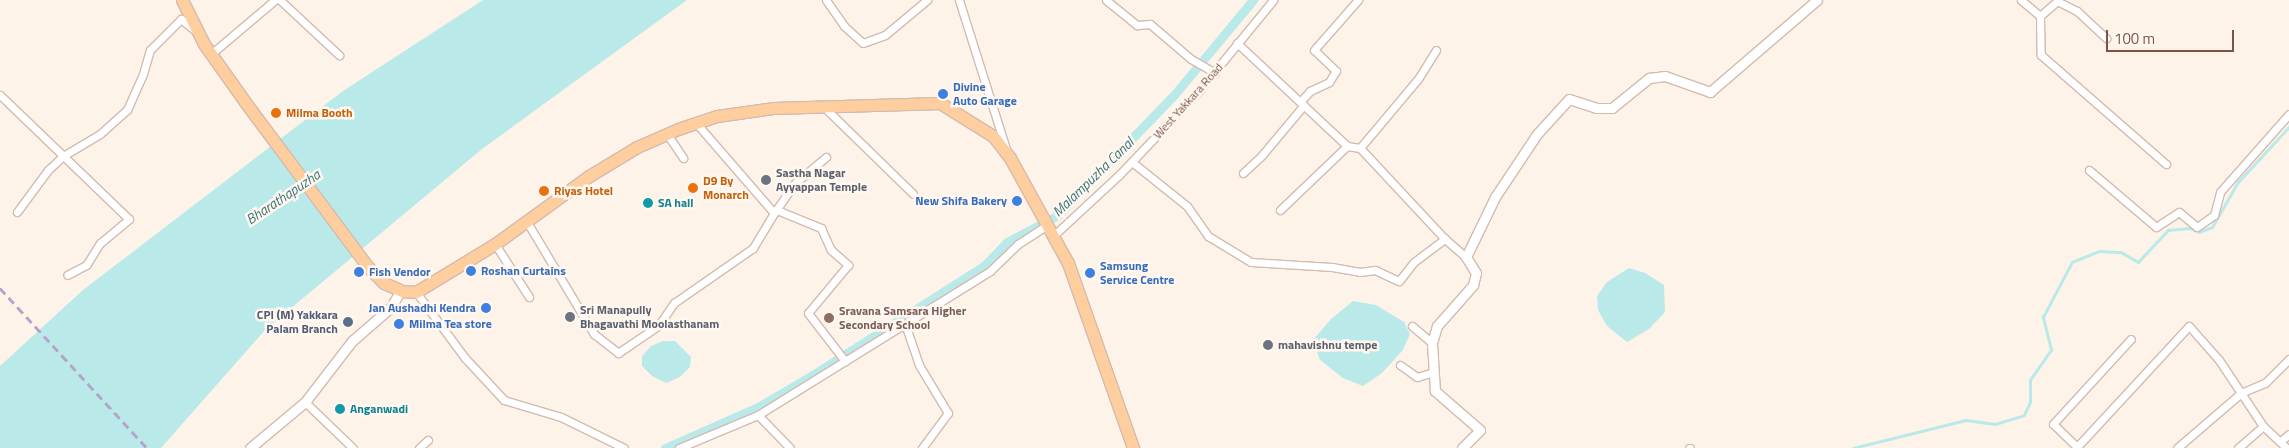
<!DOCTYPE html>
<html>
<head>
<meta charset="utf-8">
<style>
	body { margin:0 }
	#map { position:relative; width:2289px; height:448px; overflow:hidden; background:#fef3e8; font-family:"Titillium Web",sans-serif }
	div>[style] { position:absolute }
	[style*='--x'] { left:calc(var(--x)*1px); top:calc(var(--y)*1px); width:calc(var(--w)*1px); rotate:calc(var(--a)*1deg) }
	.water>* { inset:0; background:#bae9ea }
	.stream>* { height:2.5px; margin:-1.25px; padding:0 1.25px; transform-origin:1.25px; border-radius:1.25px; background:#bae9ea }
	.canal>* { height:9px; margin:-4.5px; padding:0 4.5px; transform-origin:4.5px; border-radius:4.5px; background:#bae9ea }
	.roads { filter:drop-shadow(1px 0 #d4bbaf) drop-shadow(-1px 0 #d4bbaf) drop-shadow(0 1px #d4bbaf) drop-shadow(0 -1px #d4bbaf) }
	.minor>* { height:7px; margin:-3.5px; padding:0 3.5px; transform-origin:3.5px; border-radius:3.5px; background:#fff }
	.tertiary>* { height:9px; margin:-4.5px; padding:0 4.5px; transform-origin:4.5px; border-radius:4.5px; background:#fff }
	.primary>* { height:11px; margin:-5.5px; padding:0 5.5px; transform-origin:5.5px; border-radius:5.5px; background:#ffce9e }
	.rail>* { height:2.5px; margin-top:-1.25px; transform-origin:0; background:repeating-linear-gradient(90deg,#b3a4ca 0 8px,transparent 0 13px) }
	.dots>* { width:14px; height:14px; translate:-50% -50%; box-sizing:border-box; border:2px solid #fff7f0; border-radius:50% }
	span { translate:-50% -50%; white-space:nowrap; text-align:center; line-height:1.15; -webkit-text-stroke:5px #fff7f0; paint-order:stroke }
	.shop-label { font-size:12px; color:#366cbe; font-weight:700 }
	.left { translate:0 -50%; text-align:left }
	.right { translate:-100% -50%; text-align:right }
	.street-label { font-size:12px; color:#7b5449 }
	.food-label { font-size:12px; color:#c56008; font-weight:700 }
	.worship-label { font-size:12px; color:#5b616d; font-weight:700 }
	.culture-label { font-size:12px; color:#0d838f; font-weight:700 }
	.education-label { font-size:12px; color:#785e54; font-weight:700 }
	.service-label { font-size:12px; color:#4e5e75; font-weight:700 }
	.water-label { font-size:14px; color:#387779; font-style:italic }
	.scale { position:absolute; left:2106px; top:30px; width:128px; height:22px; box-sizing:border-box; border:2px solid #7b5449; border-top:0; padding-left:6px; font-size:15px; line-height:18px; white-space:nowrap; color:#7b5449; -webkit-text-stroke:4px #fff7f0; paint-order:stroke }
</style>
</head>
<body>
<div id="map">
	<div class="water">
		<i style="clip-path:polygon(483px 0,687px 0,482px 149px,266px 329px,161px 448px,0 448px,0 366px,83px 290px,343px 91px)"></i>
		<i style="clip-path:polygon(1629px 268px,1645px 273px,1664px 285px,1665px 312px,1649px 329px,1627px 342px,1607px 326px,1598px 310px,1597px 296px,1607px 282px)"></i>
		<i style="clip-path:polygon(1353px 301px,1376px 305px,1404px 322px,1410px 334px,1403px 350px,1382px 373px,1363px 386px,1343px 378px,1320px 360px,1313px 340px,1331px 319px)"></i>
		<i style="clip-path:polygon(663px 341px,675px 341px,691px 357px,690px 367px,680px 377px,666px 383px,652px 376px,642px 366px,642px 356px,651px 346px)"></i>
	</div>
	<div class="stream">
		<i style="--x:1853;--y:448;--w:116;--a:-13.9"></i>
		<i style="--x:1966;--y:420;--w:29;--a:8"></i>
		<i style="--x:1995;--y:424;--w:30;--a:-17"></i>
		<i style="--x:2024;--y:415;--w:14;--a:-65"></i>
		<i style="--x:2030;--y:402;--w:22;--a:-90"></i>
		<i style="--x:2030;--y:380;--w:37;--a:-55"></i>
		<i style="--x:2051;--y:350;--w:34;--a:-104"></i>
		<i style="--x:2043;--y:317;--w:62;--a:-62.2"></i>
		<i style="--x:2072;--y:262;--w:29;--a:-22"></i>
		<i style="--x:2099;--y:251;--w:22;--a:3"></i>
		<i style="--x:2121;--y:252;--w:20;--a:30"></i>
		<i style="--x:2138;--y:262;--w:44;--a:-46.8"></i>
		<i style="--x:2168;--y:230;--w:22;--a:-5"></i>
		<i style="--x:2190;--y:228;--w:10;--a:24"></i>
		<i style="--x:2199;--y:232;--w:14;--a:-21"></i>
		<i style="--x:2212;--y:227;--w:52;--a:-60"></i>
		<i style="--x:2238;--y:182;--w:75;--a:-47.2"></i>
	</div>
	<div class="canal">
		<i style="--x:665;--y:448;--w:102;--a:-23.8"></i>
		<i style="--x:758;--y:407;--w:61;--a:-30.3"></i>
		<i style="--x:811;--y:376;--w:206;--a:-32.5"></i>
		<i style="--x:985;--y:265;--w:32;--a:-46"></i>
		<i style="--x:1007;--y:242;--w:58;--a:-27.9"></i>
		<i style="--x:1058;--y:215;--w:167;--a:-46"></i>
		<i style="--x:1174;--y:95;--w:124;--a:-50.3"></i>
	</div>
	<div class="roads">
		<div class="minor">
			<i style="--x:280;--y:0;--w:81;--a:43"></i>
			<i style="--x:826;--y:0;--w:32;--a:55"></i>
			<i style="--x:844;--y:26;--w:25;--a:42"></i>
			<i style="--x:863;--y:43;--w:23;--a:-20"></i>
			<i style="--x:885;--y:35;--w:55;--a:-39.8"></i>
			<i style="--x:959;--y:0;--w:156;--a:72.5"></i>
			<i style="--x:1106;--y:0;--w:40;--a:39"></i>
			<i style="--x:1137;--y:25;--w:13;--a:-4"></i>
			<i style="--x:1150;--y:24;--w:54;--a:40.5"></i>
			<i style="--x:1191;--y:59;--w:28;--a:30"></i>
			<i style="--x:2021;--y:0;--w:25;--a:40"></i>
			<i style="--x:2040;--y:16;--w:23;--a:-41"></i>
			<i style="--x:2057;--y:1;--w:22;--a:27"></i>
			<i style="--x:2077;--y:11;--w:40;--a:43"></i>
			<i style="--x:2040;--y:16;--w:39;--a:89"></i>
			<i style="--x:2041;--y:55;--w:166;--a:41.1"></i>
			<i style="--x:1237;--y:43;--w:151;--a:43.1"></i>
			<i style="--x:1347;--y:146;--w:13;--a:9"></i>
			<i style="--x:1360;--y:148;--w:125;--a:47"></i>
			<i style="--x:1445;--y:239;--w:28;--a:41"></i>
			<i style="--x:211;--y:54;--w:84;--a:-40.2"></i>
			<i style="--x:0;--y:95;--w:179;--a:43.9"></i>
			<i style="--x:129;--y:219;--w:38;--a:140"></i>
			<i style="--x:100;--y:243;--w:26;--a:122"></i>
			<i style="--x:86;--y:265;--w:21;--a:152"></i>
			<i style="--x:1300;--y:102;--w:15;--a:-48"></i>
			<i style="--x:1310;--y:91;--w:21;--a:-25"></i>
			<i style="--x:1329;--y:82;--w:13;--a:-58"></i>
			<i style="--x:1336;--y:71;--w:30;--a:-136"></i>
			<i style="--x:1314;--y:50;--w:67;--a:-48.7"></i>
			<i style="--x:824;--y:107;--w:124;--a:44.3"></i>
			<i style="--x:667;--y:134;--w:29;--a:56"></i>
			<i style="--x:1360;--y:148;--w:90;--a:-50"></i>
			<i style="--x:1418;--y:79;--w:34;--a:-58"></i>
			<i style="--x:1132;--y:162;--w:70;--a:38.7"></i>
			<i style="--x:1187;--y:206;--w:37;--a:55"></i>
			<i style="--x:1208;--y:236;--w:50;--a:31.2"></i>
			<i style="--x:1251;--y:262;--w:81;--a:3.5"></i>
			<i style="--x:1332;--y:267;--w:28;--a:10"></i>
			<i style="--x:1360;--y:272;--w:15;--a:-8"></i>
			<i style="--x:1375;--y:270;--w:26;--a:25"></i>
			<i style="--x:1399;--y:281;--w:24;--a:-52"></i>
			<i style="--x:1414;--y:262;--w:39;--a:-37"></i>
			<i style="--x:2089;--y:170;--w:88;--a:40.4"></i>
			<i style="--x:2156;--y:227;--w:27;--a:-33"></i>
			<i style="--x:2179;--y:212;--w:23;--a:40"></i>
			<i style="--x:2197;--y:227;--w:21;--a:-35"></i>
			<i style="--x:2214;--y:215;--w:24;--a:-75"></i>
			<i style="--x:2220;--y:192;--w:104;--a:-48.5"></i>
			<i style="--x:1243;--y:173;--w:26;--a:-43"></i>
			<i style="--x:1262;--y:155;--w:65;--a:-50"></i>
			<i style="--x:777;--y:210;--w:48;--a:22.2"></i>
			<i style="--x:821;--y:228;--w:24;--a:66"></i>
			<i style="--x:831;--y:250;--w:23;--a:41"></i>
			<i style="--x:848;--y:265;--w:62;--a:129.8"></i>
			<i style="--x:808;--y:313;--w:61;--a:52.4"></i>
			<i style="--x:1280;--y:210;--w:93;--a:-43.7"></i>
			<i style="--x:17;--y:212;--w:52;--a:-53.6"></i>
			<i style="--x:48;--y:170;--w:21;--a:-43"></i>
			<i style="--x:63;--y:156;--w:43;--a:-30.7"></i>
			<i style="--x:100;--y:134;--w:36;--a:-42"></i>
			<i style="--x:127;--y:110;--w:39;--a:-66"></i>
			<i style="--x:143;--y:74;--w:25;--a:-74"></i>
			<i style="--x:150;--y:50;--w:44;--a:-45"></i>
			<i style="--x:181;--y:19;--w:17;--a:40"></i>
			<i style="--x:774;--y:213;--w:35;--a:-55"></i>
			<i style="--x:794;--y:184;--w:42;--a:-40.2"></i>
			<i style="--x:527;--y:222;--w:131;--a:59.1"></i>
			<i style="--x:594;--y:334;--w:31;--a:38"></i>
			<i style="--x:618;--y:353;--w:50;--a:-34.3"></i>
			<i style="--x:659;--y:325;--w:27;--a:-56"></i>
			<i style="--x:674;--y:303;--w:96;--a:-34.8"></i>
			<i style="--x:753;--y:248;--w:41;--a:-59"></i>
			<i style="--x:774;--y:213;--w:119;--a:-130.9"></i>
			<i style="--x:1052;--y:237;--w:91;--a:-42.8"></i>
			<i style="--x:1119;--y:175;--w:113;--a:-46.4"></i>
			<i style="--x:1197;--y:93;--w:120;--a:-50.7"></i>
			<i style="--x:495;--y:244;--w:63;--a:57.3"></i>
			<i style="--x:416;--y:292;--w:82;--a:53.4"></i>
			<i style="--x:465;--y:358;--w:57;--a:47.1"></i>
			<i style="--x:504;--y:400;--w:59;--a:16.6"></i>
			<i style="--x:561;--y:417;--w:70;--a:26.2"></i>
			<i style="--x:905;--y:324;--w:43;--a:71.1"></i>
			<i style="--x:919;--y:365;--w:56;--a:58.9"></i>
			<i style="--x:948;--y:413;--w:44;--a:126.6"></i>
			<i style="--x:1412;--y:326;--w:26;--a:40"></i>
			<i style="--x:1400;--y:365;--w:21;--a:35"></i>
			<i style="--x:1417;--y:377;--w:17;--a:-17"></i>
			<i style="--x:305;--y:402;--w:66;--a:43.8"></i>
			<i style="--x:758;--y:415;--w:46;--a:45.9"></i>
			<i style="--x:2282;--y:440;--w:9;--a:-41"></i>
			<i style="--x:2077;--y:447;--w:33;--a:-136"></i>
			<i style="--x:2053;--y:424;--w:115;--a:-47.5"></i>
			<i style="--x:419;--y:448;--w:12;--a:-42"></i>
			<i style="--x:679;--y:448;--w:86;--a:-22.7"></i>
			<i style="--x:758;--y:415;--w:273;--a:-31.8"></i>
			<i style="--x:990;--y:271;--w:39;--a:-44"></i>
			<i style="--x:1018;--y:244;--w:33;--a:-33"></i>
			<i style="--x:1689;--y:448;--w:1;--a:0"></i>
			<i style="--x:2076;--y:448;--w:166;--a:-47.2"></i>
			<i style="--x:2189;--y:326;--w:45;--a:48.6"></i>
			<i style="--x:2219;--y:360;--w:79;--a:56.3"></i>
			<i style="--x:2263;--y:426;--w:33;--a:43"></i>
			<i style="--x:2177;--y:448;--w:84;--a:-40.7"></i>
			<i style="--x:2241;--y:393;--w:26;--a:-23"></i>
			<i style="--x:2265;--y:383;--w:34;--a:-45"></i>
			<i style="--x:2238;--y:448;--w:33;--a:-41"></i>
		</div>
		<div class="tertiary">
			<i style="--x:250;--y:448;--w:72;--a:-39.9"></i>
			<i style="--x:305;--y:402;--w:77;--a:-52.4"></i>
			<i style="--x:352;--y:341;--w:52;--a:-41.1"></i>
			<i style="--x:391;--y:307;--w:20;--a:-60"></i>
			<i style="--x:1462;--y:448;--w:25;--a:-45"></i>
			<i style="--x:1480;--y:430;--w:60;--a:-139.1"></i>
			<i style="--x:1435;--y:391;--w:48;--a:-93.6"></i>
			<i style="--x:1432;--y:343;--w:18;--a:-74"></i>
			<i style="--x:1437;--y:326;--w:55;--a:-48.7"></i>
			<i style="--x:1473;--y:285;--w:12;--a:-76"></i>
			<i style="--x:1476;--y:273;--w:19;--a:-122"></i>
			<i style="--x:1466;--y:257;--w:67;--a:-64.2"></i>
			<i style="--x:1495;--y:197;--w:76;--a:-56.3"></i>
			<i style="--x:1537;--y:134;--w:47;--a:-47.6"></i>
			<i style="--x:1569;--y:99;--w:28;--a:18"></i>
			<i style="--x:1596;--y:108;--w:16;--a:0"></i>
			<i style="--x:1612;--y:108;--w:48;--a:-39"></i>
			<i style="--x:1649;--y:78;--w:16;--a:-7"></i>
			<i style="--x:1665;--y:76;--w:48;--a:19.6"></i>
			<i style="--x:1710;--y:92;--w:141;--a:-40.7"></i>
		</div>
		<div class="primary">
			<i style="--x:182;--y:0;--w:49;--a:63.4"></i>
			<i style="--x:204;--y:44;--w:71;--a:54.7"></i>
			<i style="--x:245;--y:102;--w:206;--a:53.3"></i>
			<i style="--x:368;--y:267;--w:23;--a:45"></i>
			<i style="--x:384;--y:283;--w:20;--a:24"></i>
			<i style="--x:402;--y:291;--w:14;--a:4"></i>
			<i style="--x:416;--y:292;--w:92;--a:-31.3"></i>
			<i style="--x:495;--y:244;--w:116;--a:-35.9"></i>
			<i style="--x:589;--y:176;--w:56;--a:-31.1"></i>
			<i style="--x:637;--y:147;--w:45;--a:-23.7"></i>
			<i style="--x:678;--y:129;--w:41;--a:-18.4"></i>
			<i style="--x:717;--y:116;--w:58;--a:-8"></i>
			<i style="--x:774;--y:108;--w:166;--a:-1.7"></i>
			<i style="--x:940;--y:103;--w:62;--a:31.9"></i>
			<i style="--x:993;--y:136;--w:28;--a:52"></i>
			<i style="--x:1010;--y:158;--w:120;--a:61.1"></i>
			<i style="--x:1068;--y:263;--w:196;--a:70.6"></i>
		</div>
	</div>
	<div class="rail">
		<i style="--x:0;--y:288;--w:217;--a:47.4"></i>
	</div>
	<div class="dots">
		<i style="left:943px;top:94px;background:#3f7fe0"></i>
		<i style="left:276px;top:113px;background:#e8710a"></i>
		<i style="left:766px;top:180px;background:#6b7280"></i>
		<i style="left:693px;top:188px;background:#e8710a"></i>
		<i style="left:544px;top:191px;background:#e8710a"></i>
		<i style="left:1017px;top:201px;background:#3f7fe0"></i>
		<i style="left:648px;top:203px;background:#0f9aa8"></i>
		<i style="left:471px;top:271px;background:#3f7fe0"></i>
		<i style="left:359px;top:272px;background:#3f7fe0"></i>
		<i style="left:1090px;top:273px;background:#3f7fe0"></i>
		<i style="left:486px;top:308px;background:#3f7fe0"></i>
		<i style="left:570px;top:317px;background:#6b7280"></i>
		<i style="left:829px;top:318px;background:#8d6e63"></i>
		<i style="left:348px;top:322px;background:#5c6f8a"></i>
		<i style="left:399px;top:324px;background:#3f7fe0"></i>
		<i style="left:1268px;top:345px;background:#6b7280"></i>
		<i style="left:340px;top:409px;background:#0f9aa8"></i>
	</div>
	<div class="shop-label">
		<span class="left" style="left:953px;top:94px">Divine<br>Auto Garage</span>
		<span class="right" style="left:1007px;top:201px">New Shifa Bakery</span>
		<span class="left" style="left:1100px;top:273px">Samsung<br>Service Centre</span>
		<span class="left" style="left:481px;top:271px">Roshan Curtains</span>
		<span class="left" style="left:369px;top:272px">Fish Vendor</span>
		<span class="right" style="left:476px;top:308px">Jan Aushadhi Kendra</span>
		<span class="left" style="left:409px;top:324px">Milma Tea store</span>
	</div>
	<div class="street-label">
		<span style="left:1188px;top:101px;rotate:-48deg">West Yakkara Road</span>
	</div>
	<div class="food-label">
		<span class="left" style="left:286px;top:113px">Milma Booth</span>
		<span class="left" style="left:703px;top:188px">D9 By<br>Monarch</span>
		<span class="left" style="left:554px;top:191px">Riyas Hotel</span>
	</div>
	<div class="worship-label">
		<span class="left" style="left:776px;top:180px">Sastha Nagar<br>Ayyappan Temple</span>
		<span class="left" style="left:580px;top:317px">Sri Manapully<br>Bhagavathi Moolasthanam</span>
		<span class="left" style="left:1278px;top:345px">mahavishnu tempe</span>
	</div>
	<div class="culture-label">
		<span class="left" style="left:658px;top:203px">SA hall</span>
		<span class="left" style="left:350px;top:409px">Anganwadi</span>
	</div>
	<div class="education-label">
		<span class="left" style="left:839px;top:318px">Sravana Samsara Higher<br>Secondary School</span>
	</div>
	<div class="service-label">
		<span class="right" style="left:338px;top:322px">CPI (M) Yakkara<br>Palam Branch</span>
	</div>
	<div class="water-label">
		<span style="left:1093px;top:177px;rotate:-44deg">Malampuzha Canal</span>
		<span style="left:283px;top:197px;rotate:-34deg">Bharathapuzha</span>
	</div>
	<div class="scale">100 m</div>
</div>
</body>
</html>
